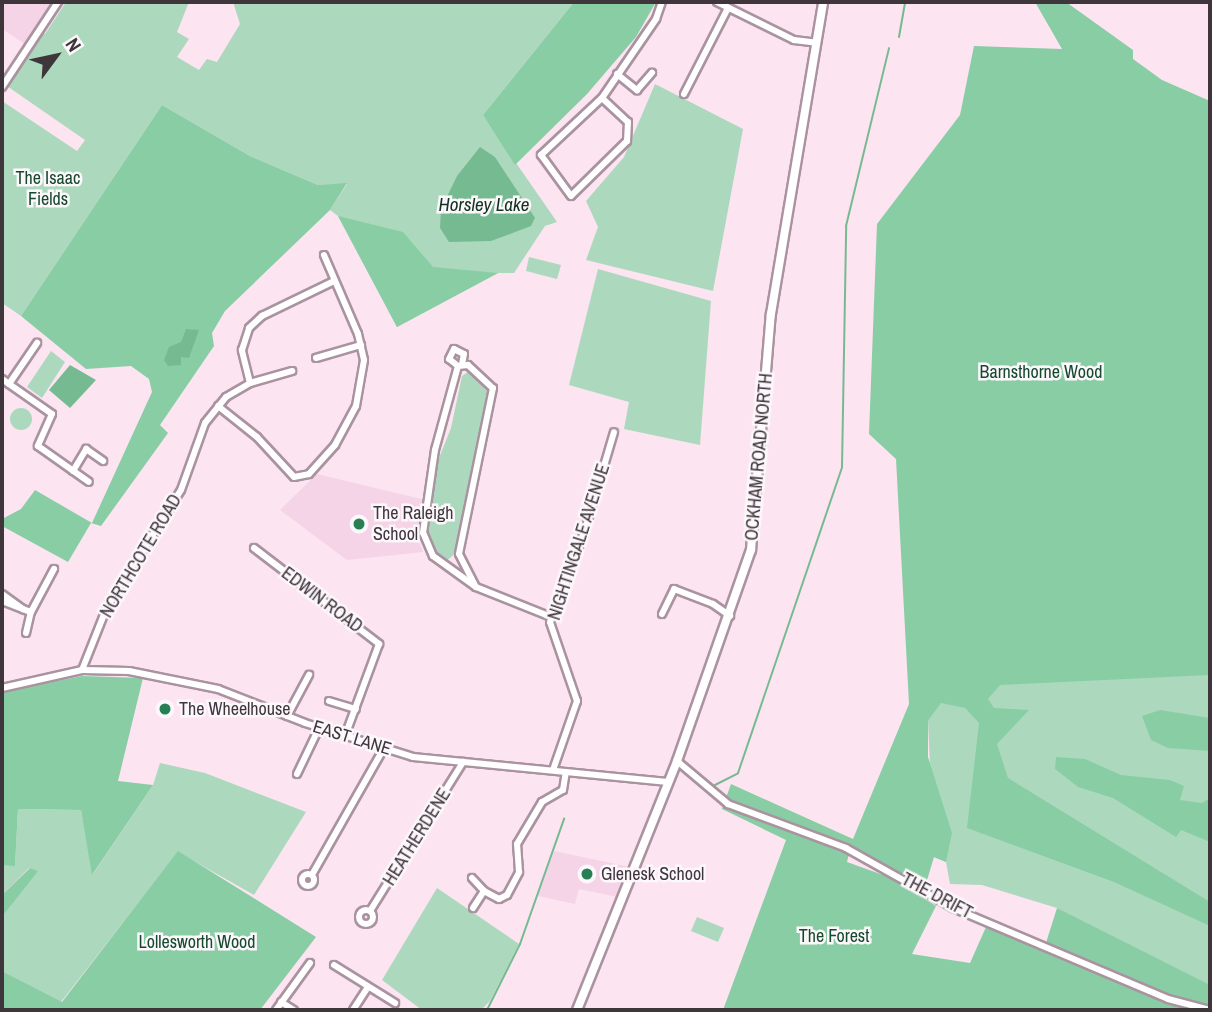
<!DOCTYPE html>
<html>
<head>
<meta charset="utf-8">
<style>
	body { margin:0 }
	#map { position:relative; width:1212px; height:1012px; overflow:hidden; background:#fce4f1; font-family:"Archivo Narrow",sans-serif }
	div>[style] { position:absolute }
	[style*='--x'] { left:calc(var(--x)*1px); top:calc(var(--y)*1px); width:calc(var(--w)*1px); rotate:calc(var(--a)*1deg) }
	.built>* { inset:0; background:#f4d4e6 }
	.green>* { inset:0; background:#acd9bd }
	.round { border-radius:50% }
	.forest>* { inset:0; background:#89cda5 }
	.water>* { inset:0; background:#76ba92 }
	.stream>* { height:2px; margin:-1px; padding:0 1px; transform-origin:1px; border-radius:1px; background:#76ba92 }
	.roads { filter:drop-shadow(2px 0 #aa93a0) drop-shadow(-2px 0 #aa93a0) drop-shadow(0 2px #aa93a0) drop-shadow(0 -2px #aa93a0) }
	.minor>* { height:6px; margin:-3px; padding:0 3px; transform-origin:3px; border-radius:3px; background:#fff }
	.minor>.ring { margin:-3px; padding:0; box-sizing:content-box; background:none; border:6px solid #fff; border-radius:50% }
	.major>* { height:8px; margin:-4px; padding:0 4px; transform-origin:4px; border-radius:4px; background:#fff }
	.dots>* { width:19px; height:19px; translate:-50% -50%; box-sizing:border-box; border:4px solid #fcf7fa; border-radius:50% }
	span { translate:-50% -50%; white-space:nowrap; text-align:center; line-height:1.15; -webkit-text-stroke:5px #fcf7fa; paint-order:stroke }
	.park-label { font-size:18px; color:#14492e }
	.street-label { font-size:18px; color:#3f363b }
	.poi-label { font-size:18px; color:#3f363b }
	.left { translate:0 -50%; text-align:left }
	.water-label { font-size:19px; color:#133121; font-style:italic }
	.frame { position:absolute; inset:0; border:4px solid #3f363b; pointer-events:none }
	.north { position:absolute; left:21px; top:21px; width:70px; height:70px; -webkit-text-stroke:5px #fcf7fa; paint-order:stroke; rotate:57deg; font-size:19px; font-weight:700; line-height:28px; text-align:center; color:#3f363b }
	.north::after { content:''; display:block; margin:auto; width:24px; height:32px; background:#3f363b; clip-path:polygon(50% 0,100% 100%,50% 72%,0 100%) }
</style>
</head>
<body>
<div id="map">
	<div class="built">
		<i style="clip-path:polygon(2px 2px,52px 2px,25px 44px,2px 29px)"></i>
		<i style="clip-path:polygon(317px 474px,425px 500px,417px 537px,423px 552px,347px 560px,280px 510px)"></i>
		<i style="clip-path:polygon(554px 851px,630px 867px,618px 897px,579px 889px,575px 904px,538px 896px)"></i>
	</div>
	<div class="green">
		<i style="clip-path:polygon(66px 2px,189px 2px,177px 32px,189px 39px,177px 57px,199px 70px,207px 59px,217px 62px,240px 24px,233px 2px,574px 2px,483px 115px,557px 222px,545px 226px,514px 273px,498px 273px,397px 327px,338px 216px,330px 210px,347px 184px,318px 185px,250px 156px,162px 105px,21px 316px,2px 303px,2px 101px,77px 151px,85px 140px,4px 84px,38px 30px,45px 34px)"></i>
		<i style="clip-path:polygon(655px 84px,743px 129px,713px 291px,586px 260px,598px 227px,586px 201px,624px 157px)"></i>
		<i style="clip-path:polygon(529px 257px,561px 265px,557px 279px,526px 271px)"></i>
		<i style="clip-path:polygon(598px 269px,711px 301px,700px 445px,624px 429px,629px 402px,569px 385px)"></i>
		<i style="clip-path:polygon(51px 351px,65px 362px,42px 398px,27px 387px)"></i>
		<i style="clip-path:polygon(468px 372px,489px 393px,479px 463px,470px 480px,457px 552px,445px 562px,434px 554px,426px 530px,439px 458px,451px 428px,462px 376px)"></i>
		<i class="round" style="left:10px;top:408px;width:22px;height:22px"></i>
		<i style="clip-path:polygon(1210px 653px,1210px 1001px,1057px 908px,982px 885px,950px 884px,946px 862px,934px 857px,928px 721px,953px 685px)"></i>
		<i style="clip-path:polygon(160px 763px,205px 773px,306px 812px,254px 895px,178px 852px,61px 1002px,2px 971px,2px 917px,37px 871px,29px 868px,2px 895px,2px 865px,15px 865px,18px 809px,81px 810px,93px 874px,153px 785px)"></i>
		<i style="clip-path:polygon(437px 888px,519px 944px,490px 1001px,481px 1010px,422px 1010px,382px 980px)"></i>
		<i style="clip-path:polygon(697px 917px,724px 928px,718px 942px,691px 931px)"></i>
	</div>
	<div class="forest">
		<i style="clip-path:polygon(574px 2px,656px 2px,636px 37px,587px 94px,515px 165px,483px 115px)"></i>
		<i style="clip-path:polygon(1035px 2px,1066px 2px,1133px 50px,1133px 59px,1162px 80px,1210px 101px,1210px 675px,1000px 685px,988px 699px,994px 708px,1029px 710px,997px 744px,1008px 778px,1210px 902px,1210px 926px,1114px 882px,967px 828px,979px 723px,965px 708px,941px 703px,928px 721px,928px 757px,952px 833px,946px 862px,934px 857px,925px 887px,851px 846px,847px 862px,897px 880px,936px 906px,912px 954px,970px 963px,986px 927px,1044px 949px,1057px 908px,1210px 985px,1210px 1010px,723px 1010px,786px 840px,722px 809px,731px 784px,853px 839px,909px 704px,896px 459px,869px 434px,877px 224px,960px 115px,974px 46px,1062px 49px)"></i>
		<i style="clip-path:polygon(162px 105px,250px 156px,318px 185px,347px 183px,330px 210px,225px 311px,212px 333px,214px 346px,160px 425px,168px 433px,101px 526px,91px 523px,68px 562px,2px 526px,2px 519px,21px 509px,35px 490px,92px 523px,152px 392px,149px 379px,131px 366px,86px 369px,21px 316px)"></i>
		<i style="clip-path:polygon(338px 216px,403px 232px,433px 267px,498px 273px,397px 327px)"></i>
		<i style="clip-path:polygon(82px 676px,143px 678px,118px 781px,153px 785px,92px 875px,81px 810px,18px 809px,15px 866px,2px 865px,2px 692px)"></i>
		<i style="clip-path:polygon(1160px 710px,1210px 718px,1210px 751px,1168px 748px,1151px 740px,1142px 716px)"></i>
		<i style="clip-path:polygon(1056px 757px,1085px 759px,1121px 775px,1170px 780px,1184px 786px,1180px 800px,1202px 803px,1210px 798px,1210px 842px,1181px 830px,1176px 837px,1113px 798px,1078px 787px,1055px 769px)"></i>
		<i style="clip-path:polygon(178px 851px,316px 937px,260px 1010px,2px 1010px,2px 971px,62px 1002px)"></i>
		<i style="clip-path:polygon(30px 868px,38px 871px,2px 917px,2px 895px)"></i>
	</div>
	<div class="water">
		<i style="clip-path:polygon(480px 147px,495px 157px,535px 218px,531px 226px,491px 241px,449px 242px,440px 228px,441px 209px,457px 176px)"></i>
		<i style="clip-path:polygon(186px 329px,199px 330px,189px 358px,181px 357px,181px 365px,168px 366px,164px 360px,169px 347px,181px 342px)"></i>
		<i style="clip-path:polygon(70px 365px,96px 380px,70px 408px,49px 390px)"></i>
	</div>
	<div class="stream">
		<i style="--x:899;--y:37;--w:36;--a:-80"></i>
		<i style="--x:713;--y:786;--w:28;--a:-27"></i>
		<i style="--x:738;--y:773;--w:323;--a:-71.2"></i>
		<i style="--x:842;--y:467;--w:241;--a:-89"></i>
		<i style="--x:846;--y:226;--w:183;--a:-76.4"></i>
		<i style="--x:487;--y:1010;--w:74;--a:-63.4"></i>
		<i style="--x:520;--y:944;--w:133;--a:-70.6"></i>
	</div>
	<div class="roads">
		<div class="minor">
			<i style="--x:717;--y:2;--w:86;--a:26.3"></i>
			<i style="--x:794;--y:40;--w:23;--a:7"></i>
			<i style="--x:617;--y:74;--w:26;--a:39"></i>
			<i style="--x:637;--y:90;--w:23;--a:-49"></i>
			<i style="--x:2;--y:87;--w:102;--a:-56.6"></i>
			<i style="--x:684;--y:94;--w:97;--a:-62.9"></i>
			<i style="--x:602;--y:98;--w:35;--a:43"></i>
			<i style="--x:628;--y:122;--w:19;--a:93"></i>
			<i style="--x:627;--y:141;--w:78;--a:135.5"></i>
			<i style="--x:571;--y:196;--w:51;--a:-126.2"></i>
			<i style="--x:541;--y:155;--w:83;--a:-43.1"></i>
			<i style="--x:602;--y:98;--w:96;--a:-55.6"></i>
			<i style="--x:656;--y:19;--w:18;--a:-71"></i>
			<i style="--x:316;--y:358;--w:47;--a:-16.1"></i>
			<i style="--x:468;--y:365;--w:34;--a:43"></i>
			<i style="--x:493;--y:388;--w:169;--a:101.6"></i>
			<i style="--x:459;--y:554;--w:37;--a:63"></i>
			<i style="--x:476;--y:587;--w:53;--a:-144.2"></i>
			<i style="--x:433;--y:556;--w:25;--a:-113"></i>
			<i style="--x:423;--y:533;--w:84;--a:-81.8"></i>
			<i style="--x:435;--y:450;--w:87;--a:-74.7"></i>
			<i style="--x:458;--y:366;--w:10;--a:-6"></i>
			<i style="--x:458;--y:366;--w:11;--a:-142"></i>
			<i style="--x:449;--y:359;--w:11;--a:-63"></i>
			<i style="--x:454;--y:349;--w:11;--a:27"></i>
			<i style="--x:464;--y:354;--w:10;--a:101"></i>
			<i style="--x:2;--y:379;--w:61;--a:35"></i>
			<i style="--x:52;--y:414;--w:35;--a:114"></i>
			<i style="--x:38;--y:446;--w:62;--a:35.2"></i>
			<i style="--x:250;--y:383;--w:44;--a:-15.9"></i>
			<i style="--x:9;--y:384;--w:50;--a:-55.7"></i>
			<i style="--x:218;--y:406;--w:50;--a:38.5"></i>
			<i style="--x:257;--y:437;--w:54;--a:47.2"></i>
			<i style="--x:294;--y:477;--w:15;--a:-11"></i>
			<i style="--x:309;--y:474;--w:39;--a:-48"></i>
			<i style="--x:335;--y:445;--w:44;--a:-61.7"></i>
			<i style="--x:356;--y:406;--w:47;--a:-80.1"></i>
			<i style="--x:364;--y:360;--w:27;--a:-103"></i>
			<i style="--x:358;--y:334;--w:86;--a:-113.3"></i>
			<i style="--x:73;--y:471;--w:26;--a:-59"></i>
			<i style="--x:86;--y:449;--w:21;--a:35"></i>
			<i style="--x:254;--y:548;--w:158;--a:37.5"></i>
			<i style="--x:379;--y:644;--w:98;--a:110.3"></i>
			<i style="--x:476;--y:587;--w:81;--a:21.8"></i>
			<i style="--x:2;--y:594;--w:26;--a:36"></i>
			<i style="--x:2;--y:601;--w:31;--a:21"></i>
			<i style="--x:31;--y:612;--w:49;--a:-61.9"></i>
			<i style="--x:662;--y:614;--w:28;--a:-64"></i>
			<i style="--x:674;--y:589;--w:42;--a:21"></i>
			<i style="--x:713;--y:604;--w:21;--a:35"></i>
			<i style="--x:26;--y:633;--w:22;--a:-77"></i>
			<i style="--x:82;--y:670;--w:68;--a:-68.4"></i>
			<i style="--x:107;--y:607;--w:138;--a:-57.7"></i>
			<i style="--x:181;--y:490;--w:71;--a:-70.3"></i>
			<i style="--x:205;--y:423;--w:33;--a:-51"></i>
			<i style="--x:226;--y:397;--w:28;--a:-30"></i>
			<i style="--x:250;--y:383;--w:34;--a:-104"></i>
			<i style="--x:242;--y:350;--w:23;--a:-72"></i>
			<i style="--x:249;--y:328;--w:18;--a:-43"></i>
			<i style="--x:262;--y:316;--w:80;--a:-25.9"></i>
			<i style="--x:2;--y:688;--w:82;--a:-12.7"></i>
			<i style="--x:82;--y:670;--w:47;--a:1.2"></i>
			<i style="--x:129;--y:671;--w:91;--a:11.4"></i>
			<i style="--x:218;--y:689;--w:93;--a:21.3"></i>
			<i style="--x:305;--y:723;--w:113;--a:17.5"></i>
			<i style="--x:413;--y:757;--w:256;--a:5.6"></i>
			<i style="--x:329;--y:701;--w:28;--a:17"></i>
			<i style="--x:287;--y:716;--w:47;--a:-61.8"></i>
			<i style="--x:677;--y:761;--w:67;--a:40.1"></i>
			<i style="--x:728;--y:804;--w:126;--a:20.4"></i>
			<i style="--x:846;--y:848;--w:123;--a:29.3"></i>
			<i style="--x:953;--y:908;--w:233;--a:22.9"></i>
			<i style="--x:1168;--y:999;--w:43;--a:14.7"></i>
			<i style="--x:553;--y:770;--w:73;--a:-70.8"></i>
			<i style="--x:577;--y:701;--w:83;--a:-108.9"></i>
			<i style="--x:550;--y:622;--w:98;--a:-69.2"></i>
			<i style="--x:585;--y:530;--w:102;--a:-73.5"></i>
			<i style="--x:297;--y:774;--w:51;--a:-64.4"></i>
			<i style="--x:313;--y:873;--w:144;--a:-60.4"></i>
			<i class="ring" style="left:302px;top:874px;width:6px;height:6px"></i>
			<i style="--x:472;--y:878;--w:18;--a:47"></i>
			<i style="--x:473;--y:908;--w:20;--a:-57"></i>
			<i style="--x:484;--y:891;--w:17;--a:28"></i>
			<i style="--x:499;--y:899;--w:9;--a:-27"></i>
			<i style="--x:507;--y:895;--w:26;--a:-62"></i>
			<i style="--x:519;--y:872;--w:28;--a:-94"></i>
			<i style="--x:517;--y:844;--w:49;--a:-59.2"></i>
			<i style="--x:542;--y:802;--w:24;--a:-30"></i>
			<i style="--x:563;--y:790;--w:18;--a:-81"></i>
			<i class="ring" style="left:359px;top:910px;width:8px;height:8px"></i>
			<i style="--x:370;--y:911;--w:176;--a:-58"></i>
			<i style="--x:334;--y:965;--w:72;--a:31.9"></i>
			<i style="--x:281;--y:1002;--w:15;--a:32"></i>
			<i style="--x:276;--y:1010;--w:58;--a:-54.1"></i>
			<i style="--x:353;--y:1010;--w:27;--a:-57"></i>
		</div>
		<div class="major">
			<i style="--x:577;--y:1010;--w:268;--a:-68.1"></i>
			<i style="--x:677;--y:761;--w:224;--a:-70.7"></i>
			<i style="--x:751;--y:550;--w:237;--a:-85.2"></i>
			<i style="--x:771;--y:314;--w:316;--a:-80.5"></i>
		</div>
	</div>
	<div class="dots">
		<i style="left:359px;top:524px;background:#277f54"></i>
		<i style="left:165px;top:709px;background:#277f54"></i>
		<i style="left:587px;top:874px;background:#277f54"></i>
	</div>
	<div class="park-label">
		<span style="left:48px;top:189px">The Isaac<br>Fields</span>
		<span style="left:1041px;top:372px">Barnsthorne Wood</span>
		<span style="left:834px;top:936px">The Forest</span>
		<span style="left:197px;top:942px">Lollesworth Wood</span>
	</div>
	<div class="street-label">
		<span style="left:759px;top:457px;rotate:-85deg">OCKHAM ROAD NORTH</span>
		<span style="left:579px;top:542px;rotate:-72deg">NIGHTINGALE AVENUE</span>
		<span style="left:141px;top:556px;rotate:-59deg">NORTHCOTE ROAD</span>
		<span style="left:322px;top:600px;rotate:37deg">EDWIN ROAD</span>
		<span style="left:352px;top:738px;rotate:17deg">EAST LANE</span>
		<span style="left:417px;top:837px;rotate:-58deg">HEATHERDENE</span>
		<span style="left:937px;top:896px;rotate:28deg">THE DRIFT</span>
	</div>
	<div class="poi-label">
		<span class="left" style="left:373px;top:524px">The Raleigh<br>School</span>
		<span class="left" style="left:179px;top:709px">The Wheelhouse</span>
		<span class="left" style="left:601px;top:874px">Glenesk School</span>
	</div>
	<div class="water-label">
		<span style="left:484px;top:205px">Horsley Lake</span>
	</div>
	<div class="frame"></div>
	<div class="north">N</div>
</div>
</body>
</html>
